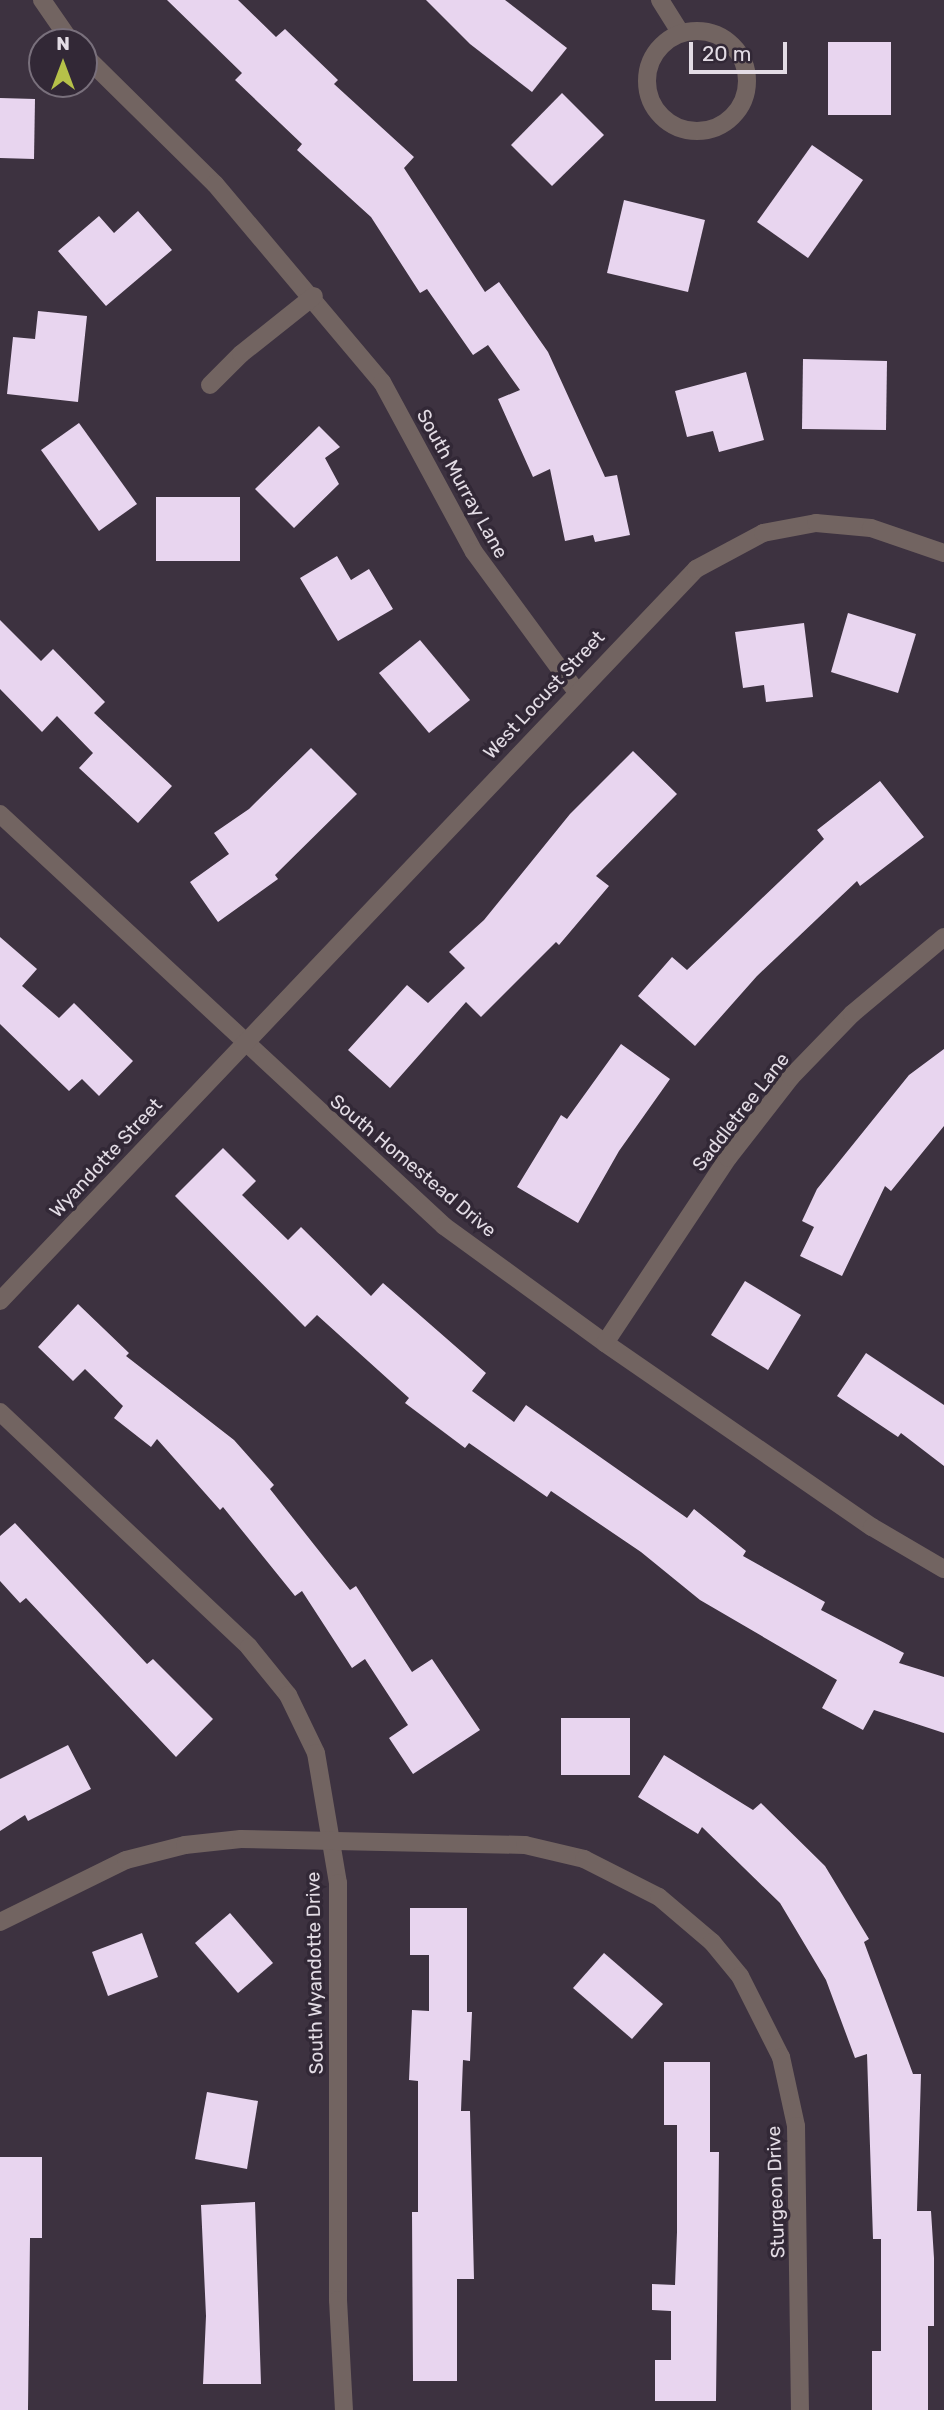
<!DOCTYPE html>
<html>
<head>
<meta charset="utf-8">
<style>
	body { margin:0 }
	#map { position:relative; width:944px; height:2410px; overflow:hidden; background:#3d3240; font-family:Rubik,sans-serif }
	div>[style] { position:absolute }
	[style*='--x'] { left:calc(var(--x)*1px); top:calc(var(--y)*1px); width:calc(var(--w)*1px); rotate:calc(var(--a)*1deg) }
	.building>* { inset:0; background:#e8d5ef }
	.minor>* { height:18px; margin:-9px; padding:0 9px; transform-origin:9px; border-radius:9px; background:#726461 }
	.minor>.ring { margin:-9px; padding:0; box-sizing:content-box; background:none; border:18px solid #726461; border-radius:50% }
	span { translate:-50% -50%; white-space:nowrap; text-align:center; line-height:1.15; -webkit-text-stroke:7px #322836; paint-order:stroke }
	.street-label { font-size:19px; color:#e3dce5 }
	.north { position:absolute; left:28px; top:28px; width:70px; height:70px; box-sizing:border-box; background:#322836; border:2px solid #79707c; border-radius:50%; rotate:0deg; font-size:19px; font-weight:700; line-height:28px; text-align:center; color:#e3dce5 }
	.north::after { content:''; display:block; margin:auto; width:24px; height:32px; background:#b6c149; clip-path:polygon(50% 0,100% 100%,50% 72%,0 100%) }
	.scale { position:absolute; left:689px; top:42px; width:98px; height:32px; box-sizing:border-box; border:4px solid #e3dce5; border-top:0; padding-left:9px; font-size:21px; line-height:24px; white-space:nowrap; color:#e3dce5; -webkit-text-stroke:5px #322836; paint-order:stroke }
</style>
</head>
<body>
<div id="map">
	<div class="building">
		<i style="clip-path:polygon(167px 0,238px 0,276px 37px,285px 29px,338px 80px,334px 84px,414px 157px,404px 168px,485px 292px,499px 282px,548px 352px,605px 477px,617px 475px,630px 535px,595px 542px,593px 535px,565px 541px,550px 469px,533px 477px,498px 399px,520px 390px,488px 345px,473px 355px,427px 289px,420px 293px,371px 217px,297px 150px,302px 144px,235px 80px,242px 73px)"></i>
		<i style="clip-path:polygon(426px 0,505px 0,567px 48px,532px 92px,470px 44px)"></i>
		<i style="clip-path:polygon(828px 42px,891px 42px,891px 115px,828px 115px)"></i>
		<i style="clip-path:polygon(562px 93px,604px 135px,552px 186px,511px 145px)"></i>
		<i style="clip-path:polygon(0 98px,35px 99px,34px 159px,0 158px)"></i>
		<i style="clip-path:polygon(812px 145px,863px 180px,808px 258px,757px 222px)"></i>
		<i style="clip-path:polygon(624px 200px,705px 220px,688px 292px,607px 273px)"></i>
		<i style="clip-path:polygon(138px 211px,172px 250px,106px 306px,58px 251px,99px 216px,114px 233px)"></i>
		<i style="clip-path:polygon(38px 311px,87px 316px,78px 402px,7px 394px,13px 337px,35px 339px)"></i>
		<i style="clip-path:polygon(803px 359px,887px 361px,886px 430px,802px 429px)"></i>
		<i style="clip-path:polygon(746px 372px,764px 440px,719px 452px,713px 431px,687px 437px,675px 391px)"></i>
		<i style="clip-path:polygon(79px 423px,137px 504px,99px 531px,41px 450px)"></i>
		<i style="clip-path:polygon(319px 426px,340px 447px,325px 458px,339px 484px,294px 528px,255px 489px)"></i>
		<i style="clip-path:polygon(156px 497px,240px 497px,240px 561px,156px 561px)"></i>
		<i style="clip-path:polygon(337px 556px,351px 580px,369px 569px,393px 609px,338px 641px,300px 578px)"></i>
		<i style="clip-path:polygon(848px 613px,916px 634px,898px 693px,831px 672px)"></i>
		<i style="clip-path:polygon(0 620px,41px 661px,53px 649px,105px 702px,94px 713px,172px 786px,138px 823px,79px 768px,93px 753px,57px 716px,42px 732px,0 689px)"></i>
		<i style="clip-path:polygon(804px 623px,813px 697px,766px 702px,764px 685px,743px 688px,735px 632px)"></i>
		<i style="clip-path:polygon(420px 640px,470px 700px,429px 733px,379px 673px)"></i>
		<i style="clip-path:polygon(311px 748px,357px 794px,275px 875px,278px 879px,218px 922px,190px 882px,229px 854px,214px 833px,249px 809px)"></i>
		<i style="clip-path:polygon(633px 751px,677px 794px,596px 876px,609px 886px,559px 945px,556px 942px,481px 1017px,466px 1002px,390px 1088px,348px 1050px,407px 985px,428px 1003px,465px 968px,449px 952px,484px 920px,570px 814px)"></i>
		<i style="clip-path:polygon(880px 781px,924px 837px,860px 886px,857px 881px,757px 976px,695px 1046px,638px 996px,672px 957px,687px 970px,824px 839px,817px 830px)"></i>
		<i style="clip-path:polygon(0 937px,37px 969px,22px 986px,59px 1018px,74px 1003px,133px 1061px,99px 1096px,82px 1079px,69px 1091px,0 1024px)"></i>
		<i style="clip-path:polygon(621px 1044px,670px 1079px,619px 1151px,578px 1223px,517px 1187px,561px 1115px,567px 1119px)"></i>
		<i style="clip-path:polygon(944px 1049px,944px 1126px,891px 1191px,885px 1186px,842px 1276px,800px 1256px,814px 1227px,802px 1221px,817px 1189px,909px 1075px)"></i>
		<i style="clip-path:polygon(223px 1148px,256px 1181px,242px 1195px,288px 1240px,301px 1227px,371px 1296px,383px 1283px,486px 1373px,472px 1391px,514px 1422px,526px 1405px,687px 1518px,694px 1509px,746px 1551px,743px 1556px,825px 1602px,821px 1610px,904px 1653px,899px 1663px,944px 1677px,944px 1733px,874px 1710px,863px 1730px,822px 1708px,837px 1680px,700px 1600px,641px 1552px,551px 1491px,547px 1497px,469px 1443px,465px 1448px,405px 1403px,409px 1398px,317px 1315px,305px 1327px,175px 1196px)"></i>
		<i style="clip-path:polygon(745px 1281px,801px 1315px,768px 1370px,711px 1335px)"></i>
		<i style="clip-path:polygon(78px 1304px,129px 1353px,126px 1356px,234px 1440px,274px 1485px,270px 1489px,350px 1590px,356px 1586px,412px 1672px,432px 1659px,480px 1730px,413px 1774px,389px 1738px,408px 1725px,365px 1659px,352px 1668px,302px 1591px,295px 1596px,223px 1507px,220px 1510px,157px 1439px,151px 1447px,114px 1418px,123px 1406px,85px 1369px,73px 1381px,38px 1347px)"></i>
		<i style="clip-path:polygon(866px 1353px,944px 1405px,944px 1466px,901px 1433px,898px 1437px,837px 1396px)"></i>
		<i style="clip-path:polygon(15px 1523px,147px 1664px,153px 1659px,213px 1719px,176px 1757px,26px 1598px,20px 1603px,0 1581px,0 1536px)"></i>
		<i style="clip-path:polygon(561px 1718px,630px 1718px,630px 1775px,561px 1775px)"></i>
		<i style="clip-path:polygon(68px 1745px,91px 1789px,28px 1821px,25px 1815px,0 1831px,0 1779px)"></i>
		<i style="clip-path:polygon(664px 1755px,753px 1810px,761px 1803px,825px 1866px,869px 1939px,864px 1942px,913px 2074px,921px 2074px,917px 2211px,931px 2211px,934px 2258px,934px 2326px,928px 2326px,928px 2410px,872px 2410px,872px 2351px,881px 2351px,881px 2239px,873px 2239px,867px 2054px,855px 2058px,826px 1980px,780px 1903px,702px 1827px,698px 1834px,638px 1797px)"></i>
		<i style="clip-path:polygon(410px 1908px,467px 1908px,467px 2012px,472px 2012px,470px 2061px,463px 2060px,461px 2111px,470px 2111px,474px 2279px,457px 2279px,457px 2381px,413px 2381px,412px 2212px,418px 2212px,418px 2081px,409px 2080px,412px 2010px,429px 2011px,429px 1955px,410px 1955px)"></i>
		<i style="clip-path:polygon(230px 1913px,273px 1963px,238px 1993px,195px 1943px)"></i>
		<i style="clip-path:polygon(142px 1933px,158px 1977px,108px 1996px,92px 1952px)"></i>
		<i style="clip-path:polygon(604px 1953px,663px 2004px,632px 2039px,573px 1988px)"></i>
		<i style="clip-path:polygon(664px 2062px,710px 2062px,710px 2152px,719px 2152px,716px 2401px,655px 2401px,655px 2360px,671px 2360px,671px 2311px,652px 2310px,652px 2284px,675px 2285px,677px 2232px,677px 2125px,664px 2125px)"></i>
		<i style="clip-path:polygon(207px 2092px,258px 2101px,247px 2169px,195px 2159px)"></i>
		<i style="clip-path:polygon(0 2157px,42px 2157px,42px 2238px,30px 2238px,28px 2410px,0 2410px)"></i>
		<i style="clip-path:polygon(255px 2202px,261px 2384px,203px 2384px,206px 2316px,201px 2205px)"></i>
	</div>
	<div class="minor">
		<i style="--x:42;--y:0;--w:51;--a:55.4"></i>
		<i style="--x:660;--y:0;--w:39;--a:58"></i>
		<i class="ring" style="left:647px;top:31px;width:82px;height:82px"></i>
		<i style="--x:84;--y:55;--w:184;--a:44.6"></i>
		<i style="--x:215;--y:184;--w:259;--a:49.9"></i>
		<i style="--x:382;--y:382;--w:193;--a:61.6"></i>
		<i style="--x:474;--y:552;--w:172;--a:53.7"></i>
		<i style="--x:210;--y:385;--w:44;--a:-45"></i>
		<i style="--x:241;--y:354;--w:93;--a:-38.5"></i>
		<i style="--x:0;--y:814;--w:606;--a:42.86"></i>
		<i style="--x:444;--y:1226;--w:199;--a:36"></i>
		<i style="--x:605;--y:1343;--w:324;--a:34.6"></i>
		<i style="--x:872;--y:1527;--w:83;--a:30.3"></i>
		<i style="--x:0;--y:1301;--w:1010;--a:-46.44"></i>
		<i style="--x:696;--y:569;--w:76;--a:-28.2"></i>
		<i style="--x:763;--y:533;--w:54;--a:-10.7"></i>
		<i style="--x:816;--y:523;--w:55;--a:5.2"></i>
		<i style="--x:871;--y:528;--w:77;--a:18.9"></i>
		<i style="--x:605;--y:1343;--w:222;--a:-56.4"></i>
		<i style="--x:728;--y:1158;--w:103;--a:-52.1"></i>
		<i style="--x:791;--y:1077;--w:88;--a:-45.9"></i>
		<i style="--x:852;--y:1014;--w:120;--a:-39.9"></i>
		<i style="--x:0;--y:1412;--w:342;--a:43.3"></i>
		<i style="--x:249;--y:1647;--w:62;--a:50.9"></i>
		<i style="--x:288;--y:1695;--w:64;--a:64.2"></i>
		<i style="--x:316;--y:1753;--w:132;--a:80.4"></i>
		<i style="--x:338;--y:1883;--w:417;--a:90"></i>
		<i style="--x:338;--y:2300;--w:110;--a:86.9"></i>
		<i style="--x:0;--y:1922;--w:140;--a:-26.2"></i>
		<i style="--x:126;--y:1860;--w:61;--a:-14.3"></i>
		<i style="--x:185;--y:1845;--w:56;--a:-6.1"></i>
		<i style="--x:241;--y:1839;--w:284;--a:1.2"></i>
		<i style="--x:525;--y:1845;--w:61;--a:13.3"></i>
		<i style="--x:584;--y:1859;--w:84;--a:26.9"></i>
		<i style="--x:659;--y:1897;--w:70;--a:40.3"></i>
		<i style="--x:712;--y:1942;--w:44;--a:50.5"></i>
		<i style="--x:740;--y:1976;--w:91;--a:63.2"></i>
		<i style="--x:781;--y:2057;--w:71;--a:77.7"></i>
		<i style="--x:796;--y:2126;--w:284;--a:89.2"></i>
	</div>
	<div class="street-label">
		<span style="left:462px;top:484px;rotate:61deg">South Murray Lane</span>
		<span style="left:544px;top:695px;rotate:-47deg">West Locust Street</span>
		<span style="left:741px;top:1112px;rotate:-52deg">Saddletree Lane</span>
		<span style="left:106px;top:1158px;rotate:-47deg">Wyandotte Street</span>
		<span style="left:413px;top:1166px;rotate:40deg">South Homestead Drive</span>
		<span style="left:315px;top:1973px;rotate:-91deg">South Wyandotte Drive</span>
		<span style="left:776px;top:2192px;rotate:-92deg">Sturgeon Drive</span>
	</div>
	<div class="north">N</div>
	<div class="scale">20 m</div>
</div>
</body>
</html>
